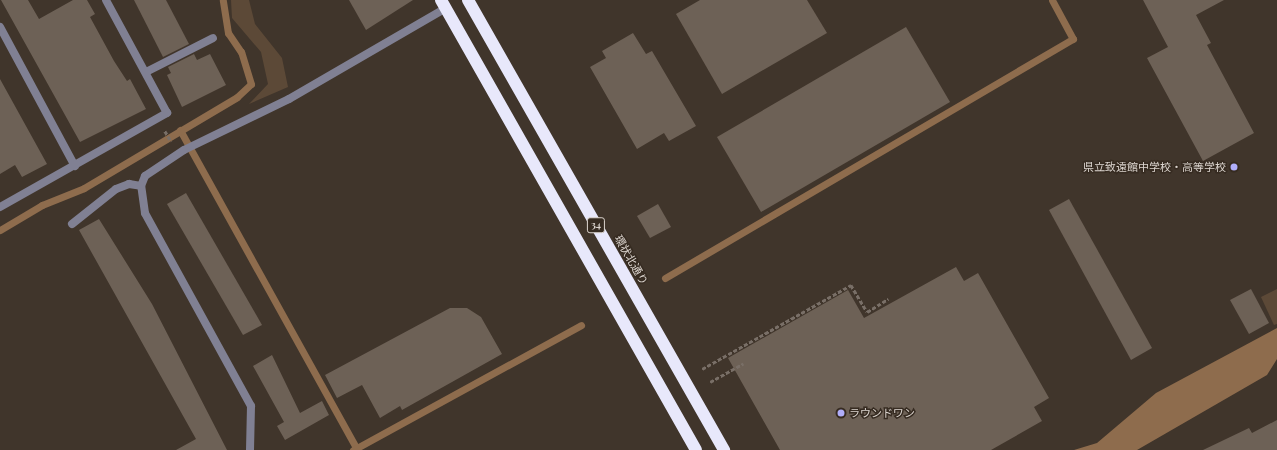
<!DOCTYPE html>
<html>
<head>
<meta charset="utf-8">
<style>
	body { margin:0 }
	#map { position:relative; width:1277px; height:450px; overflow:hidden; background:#40352b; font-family:"Playfair Display","Noto Sans JP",serif }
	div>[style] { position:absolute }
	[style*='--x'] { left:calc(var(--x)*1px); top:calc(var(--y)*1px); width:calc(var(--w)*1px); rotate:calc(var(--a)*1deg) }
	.green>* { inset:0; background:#5c4937 }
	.water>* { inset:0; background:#8e6c4d }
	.stream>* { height:7px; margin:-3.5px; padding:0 3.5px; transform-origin:3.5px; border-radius:3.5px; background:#8e6c4d }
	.building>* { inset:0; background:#6d6156 }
	.path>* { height:2.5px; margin-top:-1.25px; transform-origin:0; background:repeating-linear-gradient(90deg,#796f67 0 4px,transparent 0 6px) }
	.street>* { height:8px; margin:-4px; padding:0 4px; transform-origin:4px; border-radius:4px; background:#808093 }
	.highway>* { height:12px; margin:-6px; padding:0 6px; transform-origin:6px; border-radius:6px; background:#e8e8fb }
	.dots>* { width:11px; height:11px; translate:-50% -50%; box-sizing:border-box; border:2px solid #362b21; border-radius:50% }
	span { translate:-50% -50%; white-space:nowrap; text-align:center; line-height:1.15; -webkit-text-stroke:3px #362b21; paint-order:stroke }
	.shield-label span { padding:1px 3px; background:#362b21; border:1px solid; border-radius:3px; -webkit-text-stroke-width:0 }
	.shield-label { font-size:10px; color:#ddd6d0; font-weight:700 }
	.poi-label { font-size:11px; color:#ddd6d0 }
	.right { translate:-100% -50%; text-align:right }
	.left { translate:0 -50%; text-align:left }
	.street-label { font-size:11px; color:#ddd6d0 }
</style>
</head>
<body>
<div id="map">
	<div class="green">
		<i style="clip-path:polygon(231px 0,249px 0,255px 24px,282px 58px,288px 87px,249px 104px,268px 84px,261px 52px,232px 18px)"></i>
		<i style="clip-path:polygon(1277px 289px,1277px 324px,1274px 325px,1261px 297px)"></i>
	</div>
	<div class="water">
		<i style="clip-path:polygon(1277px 328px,1277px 359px,1267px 375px,1137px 450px,1074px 450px,1097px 443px,1156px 393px)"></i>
	</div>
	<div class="stream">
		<i style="--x:180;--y:130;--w:363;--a:61"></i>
		<i style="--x:0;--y:230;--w:49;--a:-30.8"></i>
		<i style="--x:42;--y:205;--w:45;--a:-22"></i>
		<i style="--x:84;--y:188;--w:178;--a:-30.7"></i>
		<i style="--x:237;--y:97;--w:19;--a:-43"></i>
		<i style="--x:251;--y:84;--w:34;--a:-107"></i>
		<i style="--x:241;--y:52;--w:23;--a:-124"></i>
		<i style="--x:228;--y:33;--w:33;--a:-99"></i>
		<i style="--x:665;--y:278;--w:473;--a:-30.4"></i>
		<i style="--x:1073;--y:39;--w:44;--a:-118.3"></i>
		<i style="--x:353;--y:450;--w:260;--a:-28.7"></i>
	</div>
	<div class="building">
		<i style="clip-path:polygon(1px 0,28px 0,39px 19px,73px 0,87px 0,95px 14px,90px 17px,114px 61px,127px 81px,130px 79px,146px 109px,80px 142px)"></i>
		<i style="clip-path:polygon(134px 0,166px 0,189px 44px,163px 57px)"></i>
		<i style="clip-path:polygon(349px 0,413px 0,366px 30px)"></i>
		<i style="clip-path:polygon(700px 0,807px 0,827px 33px,722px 94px,676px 14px)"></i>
		<i style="clip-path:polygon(1143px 0,1224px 0,1196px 15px,1211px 43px,1207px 45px,1254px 133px,1203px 161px,1147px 58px,1168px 47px)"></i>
		<i style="clip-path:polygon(906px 27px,950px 102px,761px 212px,717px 137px)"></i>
		<i style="clip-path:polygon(633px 33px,646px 54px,652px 51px,696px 126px,669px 141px,664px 133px,637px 149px,590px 67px,606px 58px,602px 51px)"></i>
		<i style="clip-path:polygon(194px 54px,197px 60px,210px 54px,226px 85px,182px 107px,167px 75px,171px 73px,168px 67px)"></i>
		<i style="clip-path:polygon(0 79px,47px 164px,22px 177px,15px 165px,0 174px)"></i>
		<i style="clip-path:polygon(186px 193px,262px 325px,243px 335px,167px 204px)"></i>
		<i style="clip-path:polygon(1069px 199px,1152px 348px,1131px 360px,1049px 210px)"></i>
		<i style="clip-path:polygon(658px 204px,671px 227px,650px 238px,637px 216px)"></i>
		<i style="clip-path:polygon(99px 219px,152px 304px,227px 450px,176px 450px,196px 439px,79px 230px)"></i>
		<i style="clip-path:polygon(956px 267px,964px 281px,978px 273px,1049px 398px,1034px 407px,1042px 421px,991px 450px,780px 450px,728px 358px,848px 290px,864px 318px)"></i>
		<i style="clip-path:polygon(1251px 289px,1269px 323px,1249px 334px,1230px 300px)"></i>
		<i style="clip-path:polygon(450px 308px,467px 308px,481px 317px,502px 354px,402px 410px,400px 406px,380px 418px,362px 385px,337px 398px,325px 375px)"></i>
		<i style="clip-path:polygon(272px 355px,300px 413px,322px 401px,329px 415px,285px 440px,277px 426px,284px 422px,253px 366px)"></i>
		<i style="clip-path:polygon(1277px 420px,1277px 450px,1203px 450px,1249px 428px,1252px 433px)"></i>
	</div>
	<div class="path">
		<i style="--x:165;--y:131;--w:12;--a:59"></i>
		<i style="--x:702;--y:369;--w:171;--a:-29.4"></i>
		<i style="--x:851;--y:285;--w:31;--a:59"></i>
		<i style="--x:867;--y:312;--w:25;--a:-32"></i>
		<i style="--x:710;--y:382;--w:38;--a:-29"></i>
	</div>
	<div class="street">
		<i style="--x:0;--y:27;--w:158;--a:61.7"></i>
		<i style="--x:146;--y:72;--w:75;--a:-26.9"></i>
		<i style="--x:0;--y:207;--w:192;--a:-29.4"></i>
		<i style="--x:167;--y:113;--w:128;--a:-118.4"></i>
		<i style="--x:72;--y:224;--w:56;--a:-38.5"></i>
		<i style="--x:116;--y:189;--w:14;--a:-21"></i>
		<i style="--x:129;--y:184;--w:12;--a:9"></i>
		<i style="--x:250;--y:450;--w:44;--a:-88.7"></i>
		<i style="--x:251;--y:406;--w:220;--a:-118.8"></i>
		<i style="--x:145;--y:213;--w:27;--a:-98"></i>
		<i style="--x:141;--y:186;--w:11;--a:-68"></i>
		<i style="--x:145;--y:176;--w:47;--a:-33.7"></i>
		<i style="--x:184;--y:150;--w:117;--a:-25.9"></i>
		<i style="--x:289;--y:99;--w:181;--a:-30.1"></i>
	</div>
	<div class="highway">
		<i style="--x:441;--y:0;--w:517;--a:60.46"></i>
		<i style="--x:468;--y:0;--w:518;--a:60.36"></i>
	</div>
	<div class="dots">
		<i style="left:1234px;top:167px;background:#b0aefa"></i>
		<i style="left:841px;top:413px;background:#b0aefa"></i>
	</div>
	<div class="shield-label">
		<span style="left:596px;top:225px">34</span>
	</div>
	<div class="poi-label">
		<span class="right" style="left:1226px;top:167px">県立致遠館中学校・高等学校</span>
		<span class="left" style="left:849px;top:413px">ラウンドワン</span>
	</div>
	<div class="street-label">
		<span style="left:631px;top:260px;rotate:60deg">環状北通り</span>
	</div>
</div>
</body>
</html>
